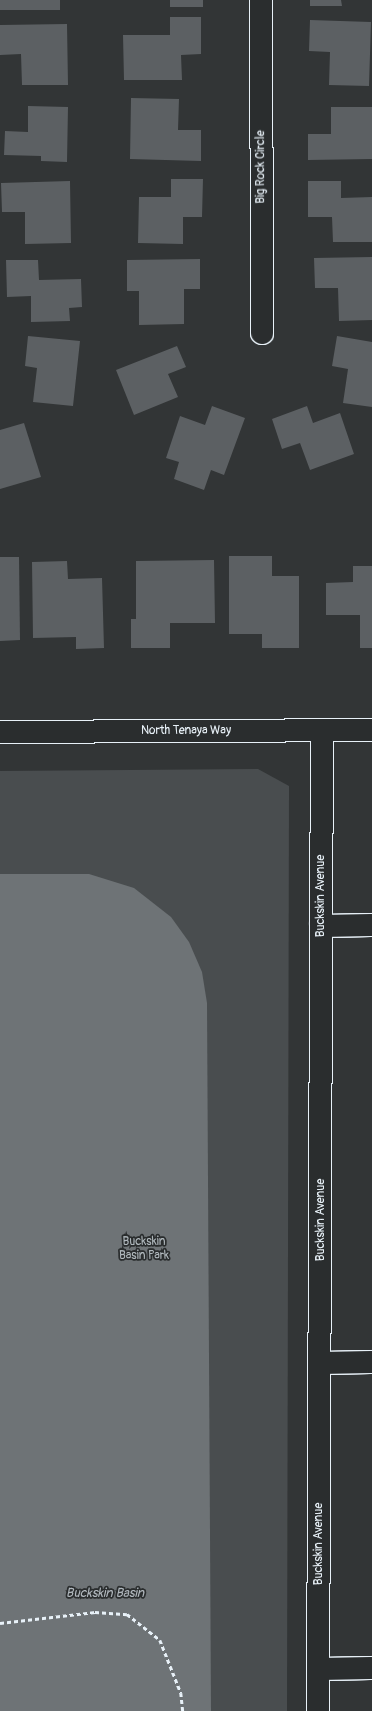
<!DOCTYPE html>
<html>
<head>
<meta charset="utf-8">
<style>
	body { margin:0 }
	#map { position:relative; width:372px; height:1711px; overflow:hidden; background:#323536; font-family:Pangolin,sans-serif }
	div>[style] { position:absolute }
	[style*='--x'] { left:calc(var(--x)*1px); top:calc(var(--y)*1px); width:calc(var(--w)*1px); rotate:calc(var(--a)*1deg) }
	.green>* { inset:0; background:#494d4f }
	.water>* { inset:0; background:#6e7376 }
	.building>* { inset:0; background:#5c6063 }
	.path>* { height:2.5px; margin-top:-1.25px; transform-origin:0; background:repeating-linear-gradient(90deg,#e8f1f8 0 4px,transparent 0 7px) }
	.roads { filter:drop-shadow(1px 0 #e8f1f8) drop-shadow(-1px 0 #e8f1f8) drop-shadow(0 1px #e8f1f8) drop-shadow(0 -1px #e8f1f8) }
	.minor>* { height:22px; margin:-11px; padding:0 11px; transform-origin:11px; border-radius:11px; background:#2a2d2e }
	.major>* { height:22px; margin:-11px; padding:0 11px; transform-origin:11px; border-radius:11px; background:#2a2d2e }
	span { translate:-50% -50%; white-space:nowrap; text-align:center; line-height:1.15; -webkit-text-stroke:3.5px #2a2d2e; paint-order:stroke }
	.street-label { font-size:12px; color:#e8f1f8 }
	.park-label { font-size:12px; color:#b0b8bd }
	.water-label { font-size:13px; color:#b1b8be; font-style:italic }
</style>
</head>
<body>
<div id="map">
	<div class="green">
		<i style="clip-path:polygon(258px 769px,289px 786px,287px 1711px,0 1711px,0 771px)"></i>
	</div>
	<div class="water">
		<i style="clip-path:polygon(0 874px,89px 874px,134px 888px,171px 917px,189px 942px,202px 972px,207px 1003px,211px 1711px,0 1711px)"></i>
	</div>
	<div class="building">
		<i style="clip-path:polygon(0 0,60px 0,60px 10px,0 10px)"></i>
		<i style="clip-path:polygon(170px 0,203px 0,203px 7px,170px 7px)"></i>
		<i style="clip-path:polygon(310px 0,341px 0,342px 6px,310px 6px)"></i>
		<i style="clip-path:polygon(170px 17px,201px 17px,201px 54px,181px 55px,182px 80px,124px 80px,123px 35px,170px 35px)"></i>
		<i style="clip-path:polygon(310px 20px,371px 22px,369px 86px,329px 85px,330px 52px,309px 51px)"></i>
		<i style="clip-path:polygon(67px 24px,68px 85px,22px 85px,21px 54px,0 55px,0 25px)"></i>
		<i style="clip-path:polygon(131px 98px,179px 99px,178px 130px,201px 130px,201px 161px,130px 159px)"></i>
		<i style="clip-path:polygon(28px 106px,68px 107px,67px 162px,41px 161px,41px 156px,4px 155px,5px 131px,28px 132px)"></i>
		<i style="clip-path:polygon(331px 107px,372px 107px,372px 159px,308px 160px,308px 134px,331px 134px)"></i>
		<i style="clip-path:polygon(171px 179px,203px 179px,202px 217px,183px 217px,183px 244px,138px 243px,139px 197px,171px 197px)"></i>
		<i style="clip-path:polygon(70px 181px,71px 243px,25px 244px,25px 212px,2px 212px,1px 183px)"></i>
		<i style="clip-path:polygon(308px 181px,341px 181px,341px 198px,372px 197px,372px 242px,333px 242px,332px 217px,308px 217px)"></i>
		<i style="clip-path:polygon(372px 257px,372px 320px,339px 321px,338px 288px,315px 288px,314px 258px)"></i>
		<i style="clip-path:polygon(200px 259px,200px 289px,184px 289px,184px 324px,139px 325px,139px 291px,127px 291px,127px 260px)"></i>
		<i style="clip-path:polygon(6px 260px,38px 260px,39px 280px,81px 279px,82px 307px,69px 308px,70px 321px,31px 322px,31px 296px,7px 297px)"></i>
		<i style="clip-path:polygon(28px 336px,80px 341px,73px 406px,33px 402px,37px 368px,25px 366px)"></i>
		<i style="clip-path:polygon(337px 336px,372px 342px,372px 407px,343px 403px,348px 369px,332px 366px)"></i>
		<i style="clip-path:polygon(177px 346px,186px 367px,168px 374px,178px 397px,134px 415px,116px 370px)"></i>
		<i style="clip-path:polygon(212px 406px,245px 418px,224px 475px,211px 470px,204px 490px,174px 479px,179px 462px,166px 458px,180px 416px,205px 425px)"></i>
		<i style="clip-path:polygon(307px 406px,313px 423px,340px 413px,354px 454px,310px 470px,300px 443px,282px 449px,272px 419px)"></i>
		<i style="clip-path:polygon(24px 423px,41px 477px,0 489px,0 430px)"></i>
		<i style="clip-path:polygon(229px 556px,272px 556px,272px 576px,299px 576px,299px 648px,262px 648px,262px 634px,229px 634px)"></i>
		<i style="clip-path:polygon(0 557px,19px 557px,20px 640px,0 641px)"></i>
		<i style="clip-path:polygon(214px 560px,215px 623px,170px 623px,170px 648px,131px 648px,131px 619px,136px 619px,136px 561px)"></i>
		<i style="clip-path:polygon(67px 561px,68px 579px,102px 578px,104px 648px,76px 649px,76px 637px,33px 638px,32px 562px)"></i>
		<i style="clip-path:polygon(353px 566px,372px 566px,372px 648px,360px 648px,360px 615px,326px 615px,326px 583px,353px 582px)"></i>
	</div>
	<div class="path">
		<i style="--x:0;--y:1623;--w:96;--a:-6.6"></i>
		<i style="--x:95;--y:1612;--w:32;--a:4"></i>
		<i style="--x:127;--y:1614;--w:42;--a:38.2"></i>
		<i style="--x:160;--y:1640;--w:57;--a:68.4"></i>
		<i style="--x:181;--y:1693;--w:18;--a:84"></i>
	</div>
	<div class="roads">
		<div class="minor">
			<i style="--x:261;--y:0;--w:333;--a:89.8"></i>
			<i style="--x:321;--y:926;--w:51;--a:-1.1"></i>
			<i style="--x:320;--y:1363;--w:52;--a:-1.1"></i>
			<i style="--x:319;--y:1669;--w:53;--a:-1.1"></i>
			<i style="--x:318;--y:1711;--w:981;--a:-89.77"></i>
		</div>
		<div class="major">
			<i style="--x:0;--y:732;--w:372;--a:-0.3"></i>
		</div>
	</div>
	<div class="street-label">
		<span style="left:261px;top:167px;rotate:-90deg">Big Rock Circle</span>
		<span style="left:186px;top:731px">North Tenaya Way</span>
		<span style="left:321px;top:896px;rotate:-90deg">Buckskin Avenue</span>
		<span style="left:321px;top:1220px;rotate:-90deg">Buckskin Avenue</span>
		<span style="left:319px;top:1544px;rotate:-90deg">Buckskin Avenue</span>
	</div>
	<div class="park-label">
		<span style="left:144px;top:1249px">Buckskin<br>Basin Park</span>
	</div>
	<div class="water-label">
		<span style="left:105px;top:1593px">Buckskin Basin</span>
	</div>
</div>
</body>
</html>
